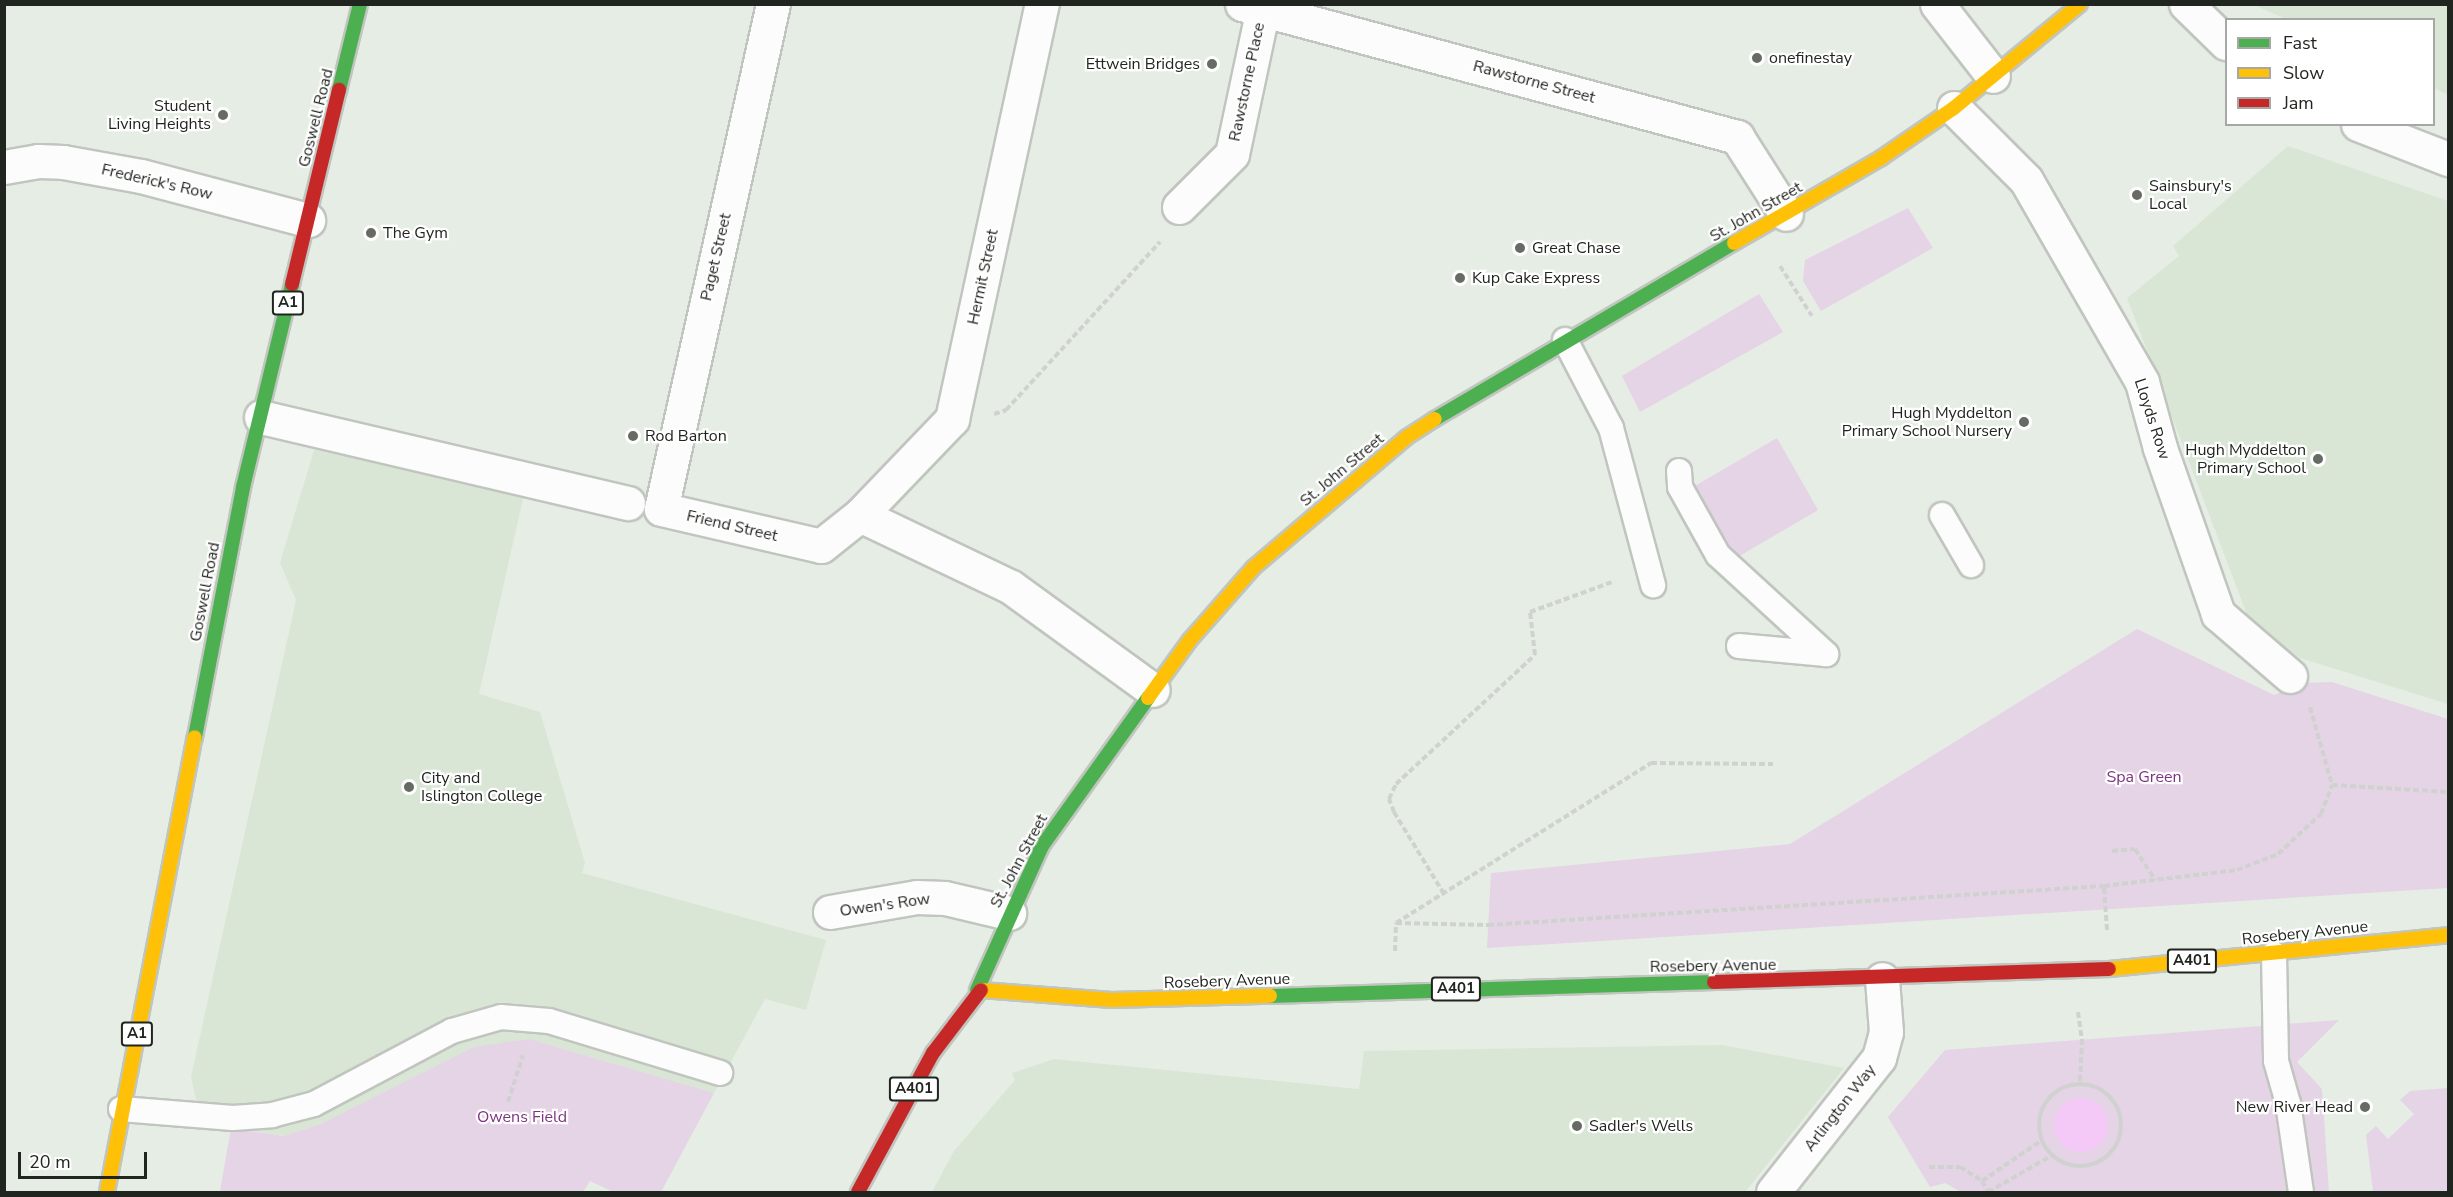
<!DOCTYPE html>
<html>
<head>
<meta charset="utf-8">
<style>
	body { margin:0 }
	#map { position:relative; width:2453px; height:1197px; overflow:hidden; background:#e6ede4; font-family:"Nunito Sans",sans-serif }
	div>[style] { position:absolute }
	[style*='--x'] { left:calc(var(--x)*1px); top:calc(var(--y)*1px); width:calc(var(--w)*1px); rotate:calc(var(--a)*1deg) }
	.built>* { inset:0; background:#dae6d5 }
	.green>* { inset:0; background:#e5d3e6 }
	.water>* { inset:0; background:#f5c9f7 }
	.round { border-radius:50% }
	.path>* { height:4px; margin-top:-2px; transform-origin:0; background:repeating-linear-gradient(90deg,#d0d2cf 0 6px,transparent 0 9px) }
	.path>.ring { margin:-2px; padding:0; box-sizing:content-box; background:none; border:4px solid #d0d2cf; border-radius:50% }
	.roads { filter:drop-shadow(2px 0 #c1c5bf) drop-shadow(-2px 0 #c1c5bf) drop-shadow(0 2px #c1c5bf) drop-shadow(0 -2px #c1c5bf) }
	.lane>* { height:24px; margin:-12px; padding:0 12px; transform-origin:12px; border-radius:12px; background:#fbfcfb }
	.street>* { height:33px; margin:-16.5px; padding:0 16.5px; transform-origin:16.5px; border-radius:16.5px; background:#fbfcfb }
	.fast>* { height:14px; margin:-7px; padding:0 7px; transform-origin:7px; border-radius:7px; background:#4caf50 }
	.slow>* { height:14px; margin:-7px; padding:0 7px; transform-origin:7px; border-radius:7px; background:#ffc107 }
	.jam>* { height:14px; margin:-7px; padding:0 7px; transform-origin:7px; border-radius:7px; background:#c62828 }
	.dots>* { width:16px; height:16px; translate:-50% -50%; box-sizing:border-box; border:3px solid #fff; border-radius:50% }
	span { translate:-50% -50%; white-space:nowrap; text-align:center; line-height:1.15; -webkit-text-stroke:4.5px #fff; paint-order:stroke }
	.shield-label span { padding:2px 4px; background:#fff; border:2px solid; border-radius:4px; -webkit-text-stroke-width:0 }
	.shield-label { font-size:15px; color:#21251f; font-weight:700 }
	.poi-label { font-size:16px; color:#21251f }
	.left { translate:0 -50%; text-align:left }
	.right { translate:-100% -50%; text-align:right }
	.street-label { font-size:16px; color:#21251f }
	.park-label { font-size:16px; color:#7d3282 }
	.frame { position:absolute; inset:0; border:6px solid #21251f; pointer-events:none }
	.legend { position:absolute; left:2225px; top:18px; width:210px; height:108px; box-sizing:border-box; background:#fff; border:2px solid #a6a8a5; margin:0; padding:8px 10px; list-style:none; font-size:18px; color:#21251f }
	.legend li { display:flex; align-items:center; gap:12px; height:30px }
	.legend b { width:30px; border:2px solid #a6a8a5 }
	.scale { position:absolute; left:18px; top:1152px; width:129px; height:27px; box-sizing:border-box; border:3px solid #21251f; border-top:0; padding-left:8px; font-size:18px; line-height:21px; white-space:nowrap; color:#21251f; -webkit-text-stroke:4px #fff; paint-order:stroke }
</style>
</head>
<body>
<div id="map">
	<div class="built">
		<i style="clip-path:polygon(2254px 5px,2448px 5px,2448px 95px,2434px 88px,2434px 20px,2286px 19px)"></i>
		<i style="clip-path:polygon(2288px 146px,2448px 201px,2448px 704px,2300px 658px,2249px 620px,2127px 298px,2179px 256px,2173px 246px)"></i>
		<i style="clip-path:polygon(314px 450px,525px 490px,479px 694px,540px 712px,585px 863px,582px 873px,826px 940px,806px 1010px,765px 999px,714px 1093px,528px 1039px,321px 1124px,283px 1136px,201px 1121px,191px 1077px,296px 600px,280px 563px)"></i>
		<i style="clip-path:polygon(1722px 1045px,1844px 1068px,1745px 1192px,932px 1192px,954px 1151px,1015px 1080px,1012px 1073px,1054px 1059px,1359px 1089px,1364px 1051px)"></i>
	</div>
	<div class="green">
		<i style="clip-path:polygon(1908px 208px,1933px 248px,1821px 311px,1803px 281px,1805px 260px)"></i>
		<i style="clip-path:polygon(1759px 294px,1783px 332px,1640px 412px,1622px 376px)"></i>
		<i style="clip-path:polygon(1777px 438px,1818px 510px,1736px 558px,1695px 486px)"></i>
		<i style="clip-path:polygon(2137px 629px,2274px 695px,2303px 683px,2332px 682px,2448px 719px,2448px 888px,1487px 948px,1491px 873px,1790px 844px)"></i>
		<i style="clip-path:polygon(2339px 1020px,2297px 1062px,2322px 1089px,2329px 1192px,1961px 1192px,1945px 1183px,1930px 1187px,1888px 1117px,1945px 1050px)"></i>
		<i style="clip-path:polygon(529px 1039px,714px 1093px,661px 1192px,613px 1192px,590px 1181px,583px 1192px,220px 1191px,231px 1128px,283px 1136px,321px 1124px,474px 1047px)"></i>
		<i style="clip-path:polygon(2448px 1088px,2448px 1192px,2373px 1192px,2366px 1135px,2376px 1126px,2388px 1139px,2414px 1114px,2400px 1100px,2410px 1091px)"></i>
	</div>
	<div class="water">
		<i class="round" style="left:2054px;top:1098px;width:54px;height:54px"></i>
	</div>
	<div class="path">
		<i style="--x:1780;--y:266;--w:59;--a:57.4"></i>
		<i style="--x:994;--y:414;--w:13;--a:-18"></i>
		<i style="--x:1006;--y:410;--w:228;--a:-47.5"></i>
		<i style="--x:2310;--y:707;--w:81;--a:74.2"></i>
		<i style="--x:2332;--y:785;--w:116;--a:3.5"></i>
		<i style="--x:2112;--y:851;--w:23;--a:-5"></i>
		<i style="--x:2135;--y:849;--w:37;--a:57"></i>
		<i style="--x:1444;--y:894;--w:96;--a:-121.4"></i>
		<i style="--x:1394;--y:812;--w:14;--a:-111"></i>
		<i style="--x:1389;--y:799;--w:17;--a:-65"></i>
		<i style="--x:1396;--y:784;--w:190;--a:-42.9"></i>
		<i style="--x:1535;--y:655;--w:43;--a:-96.6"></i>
		<i style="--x:1530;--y:612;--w:90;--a:-20"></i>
		<i style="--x:1396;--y:923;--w:92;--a:1.2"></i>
		<i style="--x:1488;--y:925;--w:617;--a:-3.62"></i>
		<i style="--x:2107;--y:930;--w:44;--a:-93.9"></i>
		<i style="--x:2104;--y:886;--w:134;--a:-6.9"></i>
		<i style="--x:2237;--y:870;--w:44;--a:-21.3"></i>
		<i style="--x:2278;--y:854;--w:59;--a:-42.9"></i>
		<i style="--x:2321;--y:814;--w:31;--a:-69"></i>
		<i style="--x:1395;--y:951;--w:28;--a:-88"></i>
		<i style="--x:1396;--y:923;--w:301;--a:-32.1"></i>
		<i style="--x:1651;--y:763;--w:122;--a:0.5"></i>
		<i style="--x:2078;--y:1012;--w:27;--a:82"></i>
		<i style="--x:2082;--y:1039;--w:44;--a:92.6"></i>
		<i class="ring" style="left:2039px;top:1084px;width:78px;height:78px"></i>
		<i style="--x:508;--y:1102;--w:49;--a:-72.3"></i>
		<i style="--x:1929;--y:1167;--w:31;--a:0"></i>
		<i style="--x:1960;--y:1167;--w:26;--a:32"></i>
		<i style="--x:1982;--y:1181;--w:13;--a:61"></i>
		<i style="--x:1982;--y:1181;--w:73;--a:-34.3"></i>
		<i style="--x:1988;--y:1192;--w:73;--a:-29.7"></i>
	</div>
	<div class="roads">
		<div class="lane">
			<i style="--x:1565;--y:340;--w:99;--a:62.4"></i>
			<i style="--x:1611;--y:428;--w:163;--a:75"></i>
			<i style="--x:1679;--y:471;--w:16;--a:86"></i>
			<i style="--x:1680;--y:487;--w:78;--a:60.8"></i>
			<i style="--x:1718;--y:555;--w:147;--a:42.5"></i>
			<i style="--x:1942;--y:515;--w:58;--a:59.9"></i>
			<i style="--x:1739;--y:646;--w:87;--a:5.3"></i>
			<i style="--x:2274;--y:954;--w:107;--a:88.9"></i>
			<i style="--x:2276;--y:1061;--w:44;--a:74.1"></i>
			<i style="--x:2288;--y:1103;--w:90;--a:81.7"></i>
			<i style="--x:121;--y:1109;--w:112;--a:4.6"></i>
			<i style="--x:233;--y:1118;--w:39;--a:-4"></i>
			<i style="--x:272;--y:1115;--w:43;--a:-14.7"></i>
			<i style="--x:314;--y:1104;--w:156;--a:-27.9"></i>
			<i style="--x:452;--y:1031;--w:51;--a:-15.9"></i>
			<i style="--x:501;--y:1017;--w:48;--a:4.8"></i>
			<i style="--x:549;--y:1021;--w:179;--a:16.9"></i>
		</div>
		<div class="street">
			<i style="--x:773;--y:4;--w:517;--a:102.5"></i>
			<i style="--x:661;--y:509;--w:164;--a:13"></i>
			<i style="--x:821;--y:546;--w:50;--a:-38.5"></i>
			<i style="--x:860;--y:515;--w:167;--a:25.5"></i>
			<i style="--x:1011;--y:587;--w:175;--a:36"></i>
			<i style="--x:1242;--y:4;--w:513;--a:15.04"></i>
			<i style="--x:1737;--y:137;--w:91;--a:57.5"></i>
			<i style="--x:1937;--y:4;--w:91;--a:52.1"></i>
			<i style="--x:2186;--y:4;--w:56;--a:44.3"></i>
			<i style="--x:1954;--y:108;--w:102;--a:45"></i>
			<i style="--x:2026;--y:180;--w:233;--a:60.1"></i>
			<i style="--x:2142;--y:382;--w:68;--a:74.7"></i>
			<i style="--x:2160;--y:448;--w:176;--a:70.7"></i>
			<i style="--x:2218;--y:614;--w:95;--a:40.7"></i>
			<i style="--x:2358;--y:124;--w:97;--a:21.3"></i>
			<i style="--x:4;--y:167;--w:35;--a:-10"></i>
			<i style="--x:38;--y:161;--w:25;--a:2"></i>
			<i style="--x:63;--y:162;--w:79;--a:10.2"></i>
			<i style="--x:141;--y:176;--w:173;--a:14.8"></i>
			<i style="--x:1179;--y:207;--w:75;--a:-45"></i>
			<i style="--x:1232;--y:154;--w:149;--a:-78"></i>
			<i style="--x:261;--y:417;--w:377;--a:13.2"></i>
			<i style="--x:860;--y:515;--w:133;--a:-46.2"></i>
			<i style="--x:952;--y:419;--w:425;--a:-77.8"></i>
			<i style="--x:830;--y:912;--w:88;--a:-9.8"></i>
			<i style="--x:917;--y:897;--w:28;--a:2"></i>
			<i style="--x:945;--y:898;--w:66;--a:13.2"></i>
			<i style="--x:1773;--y:1192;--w:171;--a:-51.7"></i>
			<i style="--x:1879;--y:1058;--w:27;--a:-75"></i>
			<i style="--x:1886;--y:1032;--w:53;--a:-94.3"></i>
		</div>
		<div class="fast">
			<i style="--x:339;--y:90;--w:89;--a:-76.3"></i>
			<i style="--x:1435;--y:419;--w:347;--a:-30.5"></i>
			<i style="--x:195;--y:737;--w:255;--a:-79.1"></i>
			<i style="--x:243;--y:487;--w:209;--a:-76.4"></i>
			<i style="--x:977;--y:990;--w:158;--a:-65.7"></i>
			<i style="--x:1042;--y:846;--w:182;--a:-54.4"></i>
			<i style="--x:1270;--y:996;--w:444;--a:-1.8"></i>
		</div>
		<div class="slow">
			<i style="--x:1734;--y:243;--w:170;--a:-30"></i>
			<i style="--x:1881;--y:158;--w:88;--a:-34.4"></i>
			<i style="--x:1954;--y:108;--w:163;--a:-39.5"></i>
			<i style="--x:1148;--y:698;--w:72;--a:-54.1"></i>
			<i style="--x:1190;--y:640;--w:96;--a:-48.8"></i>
			<i style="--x:1253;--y:568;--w:202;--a:-40.4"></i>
			<i style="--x:1407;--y:437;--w:33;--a:-33"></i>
			<i style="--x:2109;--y:969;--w:341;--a:-5.7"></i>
			<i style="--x:981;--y:990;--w:131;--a:4.4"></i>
			<i style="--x:1112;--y:1000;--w:158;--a:-1.5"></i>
			<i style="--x:107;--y:1192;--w:463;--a:-79.1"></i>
		</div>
		<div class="jam">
			<i style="--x:292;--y:284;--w:200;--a:-76.4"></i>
			<i style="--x:1714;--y:982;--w:395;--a:-1.9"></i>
			<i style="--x:858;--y:1192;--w:158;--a:-61.7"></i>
			<i style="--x:933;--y:1053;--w:79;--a:-52.7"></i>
		</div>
	</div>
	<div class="dots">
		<i style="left:1757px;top:58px;background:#666b64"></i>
		<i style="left:1212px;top:64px;background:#666b64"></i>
		<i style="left:223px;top:115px;background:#666b64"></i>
		<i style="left:2137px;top:195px;background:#666b64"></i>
		<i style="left:371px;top:233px;background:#666b64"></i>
		<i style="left:1520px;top:248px;background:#666b64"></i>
		<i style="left:1460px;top:278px;background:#666b64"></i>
		<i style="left:2024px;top:422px;background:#666b64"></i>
		<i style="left:633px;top:436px;background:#666b64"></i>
		<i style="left:2318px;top:459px;background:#666b64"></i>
		<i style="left:409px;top:787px;background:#666b64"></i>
		<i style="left:2365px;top:1107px;background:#666b64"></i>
		<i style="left:1577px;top:1126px;background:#666b64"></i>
	</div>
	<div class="shield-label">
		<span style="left:288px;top:303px">A1</span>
		<span style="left:2192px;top:961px">A401</span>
		<span style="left:1456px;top:989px">A401</span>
		<span style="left:137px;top:1034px">A1</span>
		<span style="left:914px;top:1089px">A401</span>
	</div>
	<div class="poi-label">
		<span class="left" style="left:1769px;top:58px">onefinestay</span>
		<span class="right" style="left:1200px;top:64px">Ettwein Bridges</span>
		<span class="right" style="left:211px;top:115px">Student<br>Living Heights</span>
		<span class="left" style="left:2149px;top:195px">Sainsbury's<br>Local</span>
		<span class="left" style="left:383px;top:233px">The Gym</span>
		<span class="left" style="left:1532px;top:248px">Great Chase</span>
		<span class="left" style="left:1472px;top:278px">Kup Cake Express</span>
		<span class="right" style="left:2012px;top:422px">Hugh Myddelton<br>Primary School Nursery</span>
		<span class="left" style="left:645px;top:436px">Rod Barton</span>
		<span class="right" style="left:2306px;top:459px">Hugh Myddelton<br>Primary School</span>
		<span class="left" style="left:421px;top:787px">City and<br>Islington College</span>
		<span class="right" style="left:2353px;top:1107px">New River Head</span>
		<span class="left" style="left:1589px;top:1126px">Sadler's Wells</span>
	</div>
	<div class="street-label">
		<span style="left:1247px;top:82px;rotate:-78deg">Rawstorne Place</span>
		<span style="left:1534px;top:82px;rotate:15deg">Rawstorne Street</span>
		<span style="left:316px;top:118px;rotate:-76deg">Goswell Road</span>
		<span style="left:157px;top:182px;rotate:13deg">Frederick's Row</span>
		<span style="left:1756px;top:212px;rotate:-30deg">St. John Street</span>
		<span style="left:716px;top:257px;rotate:-77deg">Paget Street</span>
		<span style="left:983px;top:277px;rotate:-78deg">Hermit Street</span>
		<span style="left:2152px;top:419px;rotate:72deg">Lloyds Row</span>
		<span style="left:1342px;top:470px;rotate:-40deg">St. John Street</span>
		<span style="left:732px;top:526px;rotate:13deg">Friend Street</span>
		<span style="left:205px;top:592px;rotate:-79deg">Goswell Road</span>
		<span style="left:1019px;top:861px;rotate:-62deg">St. John Street</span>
		<span style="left:885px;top:905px;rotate:-8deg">Owen's Row</span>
		<span style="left:2305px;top:933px;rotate:-6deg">Rosebery Avenue</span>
		<span style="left:1713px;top:966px;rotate:-1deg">Rosebery Avenue</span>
		<span style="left:1227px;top:981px;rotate:-2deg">Rosebery Avenue</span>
		<span style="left:1840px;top:1108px;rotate:-52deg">Arlington Way</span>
	</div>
	<div class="park-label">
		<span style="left:2144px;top:777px">Spa Green</span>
		<span style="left:522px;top:1117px">Owens Field</span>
	</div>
	<div class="frame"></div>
	<ul class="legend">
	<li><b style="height:8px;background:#4caf50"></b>Fast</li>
	<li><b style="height:8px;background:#ffc107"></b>Slow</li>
	<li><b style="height:8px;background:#c62828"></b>Jam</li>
	</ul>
	<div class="scale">20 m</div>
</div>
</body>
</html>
